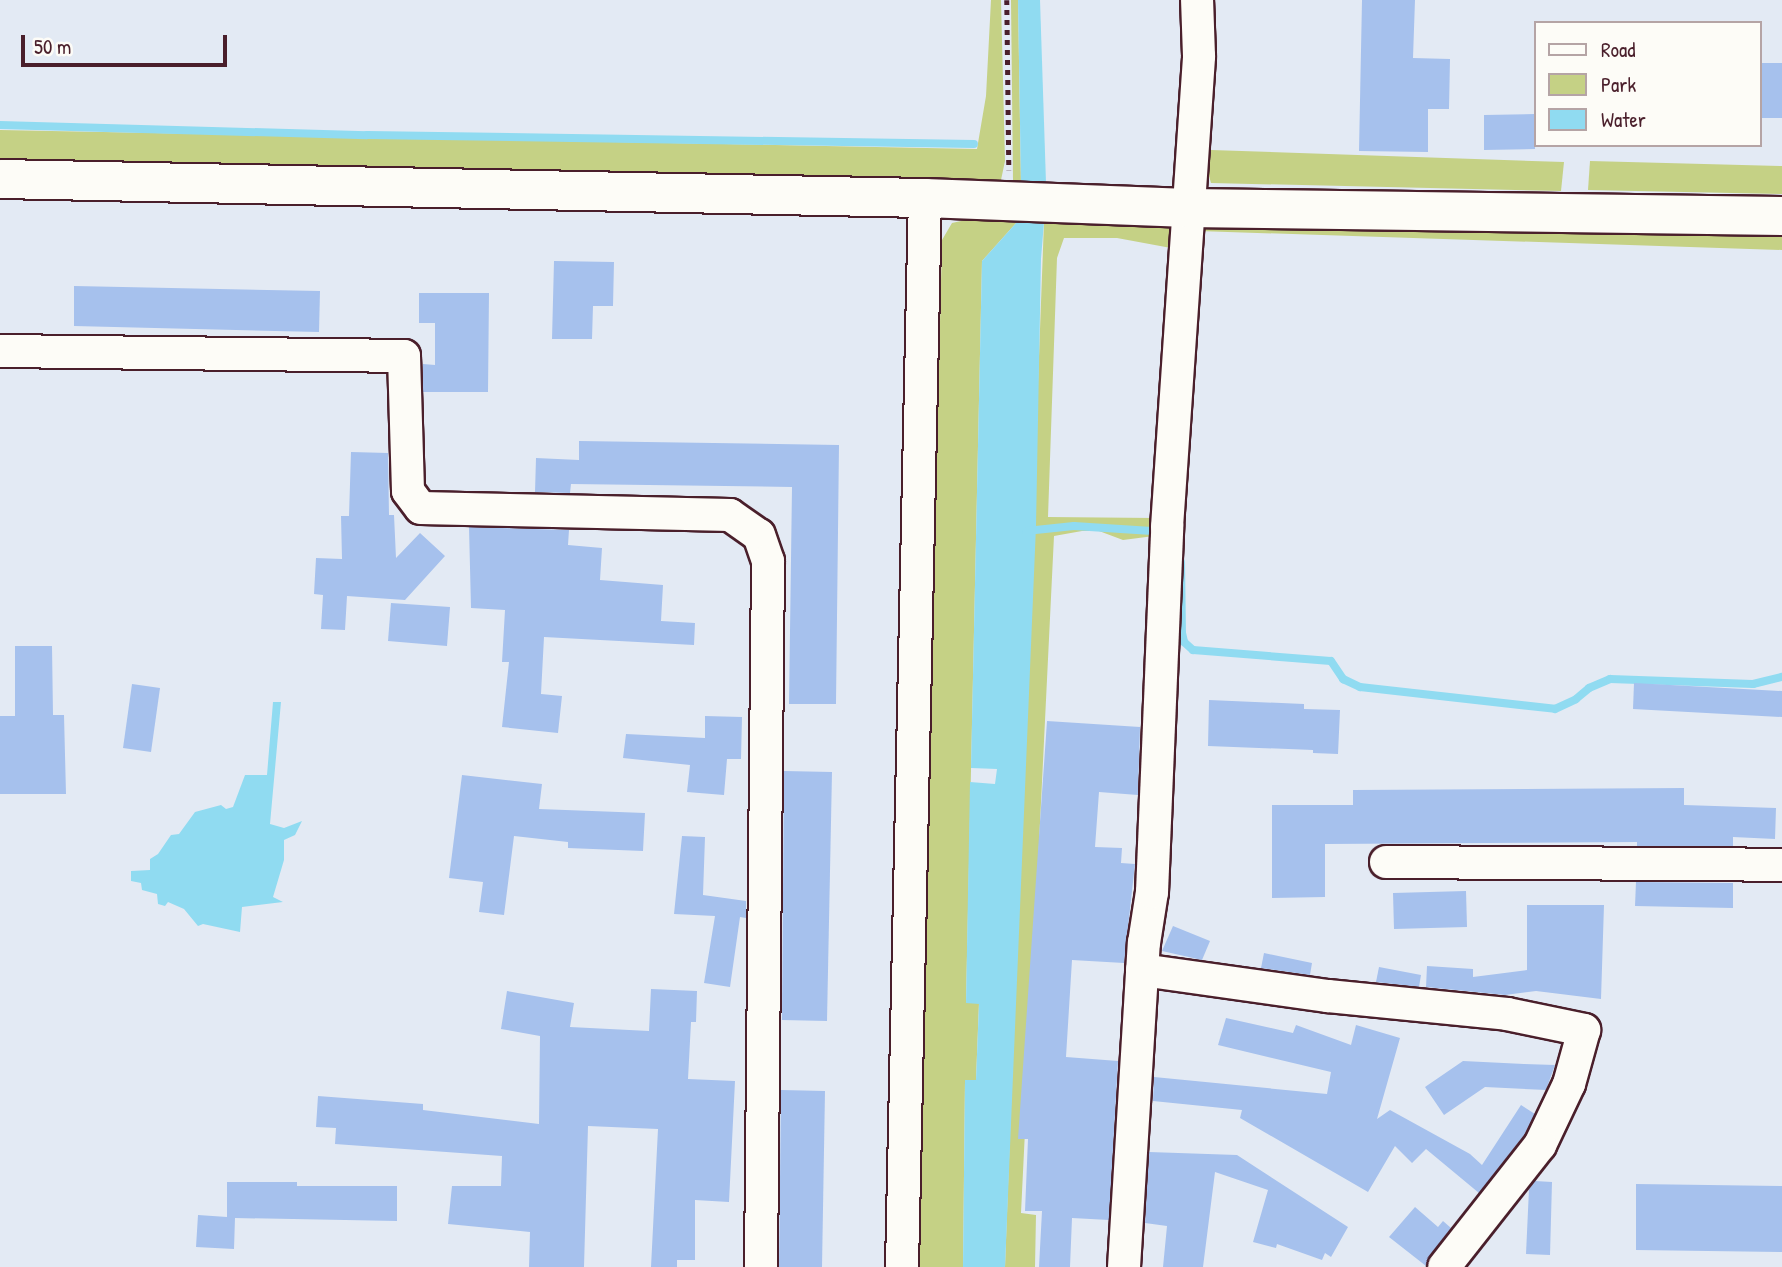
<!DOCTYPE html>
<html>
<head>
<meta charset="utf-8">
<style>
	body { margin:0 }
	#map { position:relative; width:1782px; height:1267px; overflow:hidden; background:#e3eaf4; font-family:"Patrick Hand",sans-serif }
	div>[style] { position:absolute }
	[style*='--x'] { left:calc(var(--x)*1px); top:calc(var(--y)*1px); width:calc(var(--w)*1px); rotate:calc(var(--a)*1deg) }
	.green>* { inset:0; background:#c5d185 }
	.water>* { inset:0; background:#90dbf1 }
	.stream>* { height:8px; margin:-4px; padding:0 4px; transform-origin:4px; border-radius:4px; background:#90dbf1 }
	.building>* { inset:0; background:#a6c1ed }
	.path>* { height:4.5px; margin-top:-2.25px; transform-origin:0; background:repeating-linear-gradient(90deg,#4a1f2b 0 5px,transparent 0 10px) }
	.roads { filter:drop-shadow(2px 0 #4a1f2b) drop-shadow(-2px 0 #4a1f2b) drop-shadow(0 2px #4a1f2b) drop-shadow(0 -2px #4a1f2b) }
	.minor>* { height:32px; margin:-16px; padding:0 16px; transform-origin:16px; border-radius:16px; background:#fdfcf7 }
	.secondary>* { height:38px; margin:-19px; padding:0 19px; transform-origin:19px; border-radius:19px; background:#fdfcf7 }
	span { translate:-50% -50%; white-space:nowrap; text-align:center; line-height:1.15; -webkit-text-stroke:5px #fdfcf7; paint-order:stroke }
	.legend { position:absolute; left:1534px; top:21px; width:228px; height:126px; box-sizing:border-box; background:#fdfcf7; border:2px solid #b5a4a5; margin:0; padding:9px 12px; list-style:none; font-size:21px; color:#4a1f2b }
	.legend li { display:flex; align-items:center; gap:14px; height:35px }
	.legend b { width:35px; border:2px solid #b5a4a5 }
	.scale { position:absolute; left:21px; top:35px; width:206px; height:32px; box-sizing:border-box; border:4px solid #4a1f2b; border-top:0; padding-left:9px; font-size:21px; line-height:24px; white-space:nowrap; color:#4a1f2b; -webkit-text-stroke:5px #fdfcf7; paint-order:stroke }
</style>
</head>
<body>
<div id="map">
	<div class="green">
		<i style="clip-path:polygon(991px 0,1001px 0,1005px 161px,1001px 180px,0 161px,0 130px,977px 149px,986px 96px)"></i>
		<i style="clip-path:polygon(1011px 0,1018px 0,1021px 185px,1015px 185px,1013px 180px)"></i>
		<i style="clip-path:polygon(1211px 150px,1564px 162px,1561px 191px,1211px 183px,1207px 169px)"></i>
		<i style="clip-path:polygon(1590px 161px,1782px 166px,1782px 194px,1588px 190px)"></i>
		<i style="clip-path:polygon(1172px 215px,1171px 248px,1117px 238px,1064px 238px,1057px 258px,1048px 517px,1155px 518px,1154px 536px,1123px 540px,1099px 531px,1082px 531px,1054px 536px,1021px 1213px,1036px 1215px,1035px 1267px,1005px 1267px,1044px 222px)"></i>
		<i style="clip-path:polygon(1199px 215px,1782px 227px,1782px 250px,1198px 231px)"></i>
		<i style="clip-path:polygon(970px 219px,1017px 222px,982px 261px,966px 1002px,979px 1003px,976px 1080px,965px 1081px,963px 1267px,917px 1267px,942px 240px,952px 223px)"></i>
	</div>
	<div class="water">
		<i style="clip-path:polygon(1018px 0,1040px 0,1046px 183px,1021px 185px)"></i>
		<i style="clip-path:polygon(1017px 222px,1044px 222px,1041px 259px,1036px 526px,1005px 1267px,963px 1267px,965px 1080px,976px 1080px,979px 1004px,966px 1003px,970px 782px,995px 784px,997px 769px,971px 768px,982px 261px)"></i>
		<i style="clip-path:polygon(273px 702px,281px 702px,270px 824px,284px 828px,302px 821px,295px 835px,284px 840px,284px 860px,273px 897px,283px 902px,242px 907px,240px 932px,203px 924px,198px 926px,184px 909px,168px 902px,165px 906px,158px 904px,157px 894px,142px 890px,141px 883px,131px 881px,131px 871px,150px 870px,150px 859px,158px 854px,171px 835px,179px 834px,195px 812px,221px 805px,226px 809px,233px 807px,245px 775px,267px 775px)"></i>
	</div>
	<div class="stream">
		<i style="--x:0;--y:125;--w:367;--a:1.6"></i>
		<i style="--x:367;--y:135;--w:607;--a:0.85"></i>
		<i style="--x:1026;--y:531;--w:48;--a:-5.9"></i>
		<i style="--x:1074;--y:526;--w:78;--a:3.7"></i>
		<i style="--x:1181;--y:562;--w:71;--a:89.2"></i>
		<i style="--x:1182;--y:633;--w:9;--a:77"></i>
		<i style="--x:1184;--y:642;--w:12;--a:42"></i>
		<i style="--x:1193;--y:650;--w:138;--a:4.6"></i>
		<i style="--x:1331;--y:661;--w:22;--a:56"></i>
		<i style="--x:1343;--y:679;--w:19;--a:25"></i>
		<i style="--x:1360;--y:687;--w:196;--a:6.4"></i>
		<i style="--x:1555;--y:709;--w:23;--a:-25"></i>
		<i style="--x:1576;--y:699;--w:17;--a:-40"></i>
		<i style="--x:1589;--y:688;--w:23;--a:-23"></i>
		<i style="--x:1610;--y:679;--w:143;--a:2"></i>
		<i style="--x:1753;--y:684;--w:30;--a:-14"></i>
	</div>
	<div class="building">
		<i style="clip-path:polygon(1362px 0,1415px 0,1413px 58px,1450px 59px,1449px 109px,1428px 109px,1428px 152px,1359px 151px)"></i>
		<i style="clip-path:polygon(1759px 63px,1782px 63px,1782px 118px,1759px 118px)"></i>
		<i style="clip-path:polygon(1535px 114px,1535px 149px,1484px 150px,1484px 115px)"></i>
		<i style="clip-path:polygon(554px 261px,614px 262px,613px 306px,593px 306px,592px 339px,552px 339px)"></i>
		<i style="clip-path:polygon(74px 286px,320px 291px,319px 332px,74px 326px)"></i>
		<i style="clip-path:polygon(419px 293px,489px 293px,488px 392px,423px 392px,423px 364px,435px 365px,435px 323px,419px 323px)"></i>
		<i style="clip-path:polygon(579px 441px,839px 445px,836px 704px,789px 704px,792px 487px,571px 484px,570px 493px,535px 492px,536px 458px,579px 460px)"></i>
		<i style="clip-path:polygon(351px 452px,388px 453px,389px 515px,394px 515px,396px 558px,420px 533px,445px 556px,405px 600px,347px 596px,345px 630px,321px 629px,323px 595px,314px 594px,316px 558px,342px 559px,341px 516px,349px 516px)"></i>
		<i style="clip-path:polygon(469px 527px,569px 530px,568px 545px,602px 548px,600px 580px,663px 585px,661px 621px,695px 623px,694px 645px,544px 637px,541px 694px,562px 696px,558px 733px,502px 727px,509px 662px,502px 662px,505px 610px,471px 608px)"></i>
		<i style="clip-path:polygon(391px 603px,450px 607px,447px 646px,388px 641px)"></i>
		<i style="clip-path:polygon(15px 646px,52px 646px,53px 715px,64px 715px,66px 794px,0 794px,0 716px,15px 716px)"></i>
		<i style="clip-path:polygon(1634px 683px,1782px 691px,1782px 717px,1633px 709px)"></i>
		<i style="clip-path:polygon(132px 684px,160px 688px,151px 752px,123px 748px)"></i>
		<i style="clip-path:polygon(1209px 700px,1304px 704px,1304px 709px,1340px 710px,1338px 754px,1313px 753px,1313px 750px,1208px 746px)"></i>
		<i style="clip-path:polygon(705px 716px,742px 717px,741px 759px,727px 759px,724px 795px,687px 792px,690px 765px,623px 758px,626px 734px,705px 738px)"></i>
		<i style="clip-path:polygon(1047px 721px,1140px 727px,1138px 795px,1099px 792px,1095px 847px,1122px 848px,1121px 863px,1135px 864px,1124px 963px,1072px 960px,1066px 1057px,1118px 1061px,1109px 1220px,1072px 1218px,1070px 1267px,1039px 1267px,1042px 1211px,1025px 1211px,1028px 1139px,1018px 1139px)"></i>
		<i style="clip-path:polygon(784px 771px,832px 772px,827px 1021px,782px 1020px)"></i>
		<i style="clip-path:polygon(462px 775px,542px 784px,539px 809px,645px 813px,643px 851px,568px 848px,568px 842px,514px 836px,504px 915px,479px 912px,483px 882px,449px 878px)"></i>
		<i style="clip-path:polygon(1684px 788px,1684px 805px,1776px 808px,1775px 839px,1733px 837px,1733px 846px,1637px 846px,1637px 842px,1325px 844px,1325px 897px,1272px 898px,1272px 805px,1353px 805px,1353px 790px)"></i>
		<i style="clip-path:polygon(682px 836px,705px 837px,703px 895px,746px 901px,746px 918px,740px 917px,730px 987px,704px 983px,715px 916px,674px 914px)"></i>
		<i style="clip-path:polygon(1636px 882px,1733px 883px,1733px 908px,1635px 906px)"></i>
		<i style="clip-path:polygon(1466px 891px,1467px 927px,1394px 929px,1393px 893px)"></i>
		<i style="clip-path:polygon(1527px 905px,1604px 905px,1601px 999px,1536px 991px,1505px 995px,1426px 987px,1427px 966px,1473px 969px,1473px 977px,1527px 970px)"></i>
		<i style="clip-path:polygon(1173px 926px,1210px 941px,1202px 960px,1162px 951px)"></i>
		<i style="clip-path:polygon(1264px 953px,1312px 963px,1310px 975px,1261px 968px)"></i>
		<i style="clip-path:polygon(1379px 967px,1421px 975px,1419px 987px,1376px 982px)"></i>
		<i style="clip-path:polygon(651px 989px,697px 991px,696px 1022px,691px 1022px,688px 1079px,735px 1081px,729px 1202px,695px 1200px,695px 1260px,677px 1260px,677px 1267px,651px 1267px,658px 1129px,588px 1126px,584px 1267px,529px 1267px,530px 1232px,448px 1224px,452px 1186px,501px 1186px,502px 1156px,335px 1144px,336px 1128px,316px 1127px,318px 1096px,423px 1104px,423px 1110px,539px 1124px,540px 1036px,501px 1029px,507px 991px,574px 1003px,570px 1027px,649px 1031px)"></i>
		<i style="clip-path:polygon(1226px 1018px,1293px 1033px,1296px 1025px,1351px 1045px,1356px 1025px,1400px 1038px,1377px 1119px,1390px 1110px,1470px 1154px,1482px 1165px,1521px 1105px,1535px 1114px,1524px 1135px,1479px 1193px,1426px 1149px,1412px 1163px,1395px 1146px,1368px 1192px,1240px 1118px,1242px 1110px,1153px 1101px,1154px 1077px,1327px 1094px,1331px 1072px,1218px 1045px)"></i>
		<i style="clip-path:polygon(1463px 1061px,1524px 1064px,1555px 1065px,1546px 1090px,1485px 1087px,1444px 1115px,1425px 1087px)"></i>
		<i style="clip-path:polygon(781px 1090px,825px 1091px,822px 1267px,779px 1267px)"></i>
		<i style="clip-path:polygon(1149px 1152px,1237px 1155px,1348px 1227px,1331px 1257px,1325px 1253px,1322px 1260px,1277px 1244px,1276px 1248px,1253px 1242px,1268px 1190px,1215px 1172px,1203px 1267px,1163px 1267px,1167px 1226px,1145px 1223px)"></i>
		<i style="clip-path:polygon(1535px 1181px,1552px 1182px,1550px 1255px,1526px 1254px,1529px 1189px)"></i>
		<i style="clip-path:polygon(227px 1182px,297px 1182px,297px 1186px,397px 1186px,397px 1221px,235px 1218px,234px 1249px,196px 1247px,198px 1215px,227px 1217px)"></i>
		<i style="clip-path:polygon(1636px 1184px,1782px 1186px,1782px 1252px,1636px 1250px)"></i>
		<i style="clip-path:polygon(1415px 1207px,1438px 1227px,1443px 1221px,1451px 1228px,1430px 1256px,1426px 1266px,1389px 1237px)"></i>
	</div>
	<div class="path">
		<i style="--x:1007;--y:0;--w:170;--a:89.3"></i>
	</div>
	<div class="roads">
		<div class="minor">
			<i style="--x:0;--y:351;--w:404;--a:0.7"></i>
			<i style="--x:404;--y:356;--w:135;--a:88.3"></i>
			<i style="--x:408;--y:491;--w:21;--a:53"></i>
			<i style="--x:421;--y:508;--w:309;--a:1.3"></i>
			<i style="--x:730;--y:515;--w:35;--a:35"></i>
			<i style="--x:759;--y:535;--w:28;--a:71"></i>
			<i style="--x:768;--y:561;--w:706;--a:90.57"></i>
			<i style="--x:1386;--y:862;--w:396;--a:0.4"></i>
			<i style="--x:1142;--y:970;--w:188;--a:8"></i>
			<i style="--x:1328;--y:996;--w:180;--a:5.7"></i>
			<i style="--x:1507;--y:1014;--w:79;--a:11.7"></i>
			<i style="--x:1584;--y:1030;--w:56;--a:105.5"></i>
			<i style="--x:1569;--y:1084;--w:68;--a:115.4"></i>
			<i style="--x:1540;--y:1145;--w:155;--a:128.2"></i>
			<i style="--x:902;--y:1267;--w:1069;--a:-88.77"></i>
			<i style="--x:1124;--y:1267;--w:325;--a:-86.5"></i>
			<i style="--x:1144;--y:943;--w:52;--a:-81.1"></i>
			<i style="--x:1152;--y:892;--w:365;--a:-87.6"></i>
			<i style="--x:1167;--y:527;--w:472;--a:-86.1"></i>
			<i style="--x:1199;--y:56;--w:56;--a:-92"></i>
		</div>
		<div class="secondary">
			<i style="--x:0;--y:179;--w:925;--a:1.18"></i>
			<i style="--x:925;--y:198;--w:263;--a:2.2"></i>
			<i style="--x:1188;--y:208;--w:594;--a:0.77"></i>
		</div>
	</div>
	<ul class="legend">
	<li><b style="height:9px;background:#fdfcf7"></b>Road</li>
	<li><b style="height:19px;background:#c5d185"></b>Park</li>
	<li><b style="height:19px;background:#90dbf1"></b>Water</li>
	</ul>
	<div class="scale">50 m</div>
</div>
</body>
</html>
